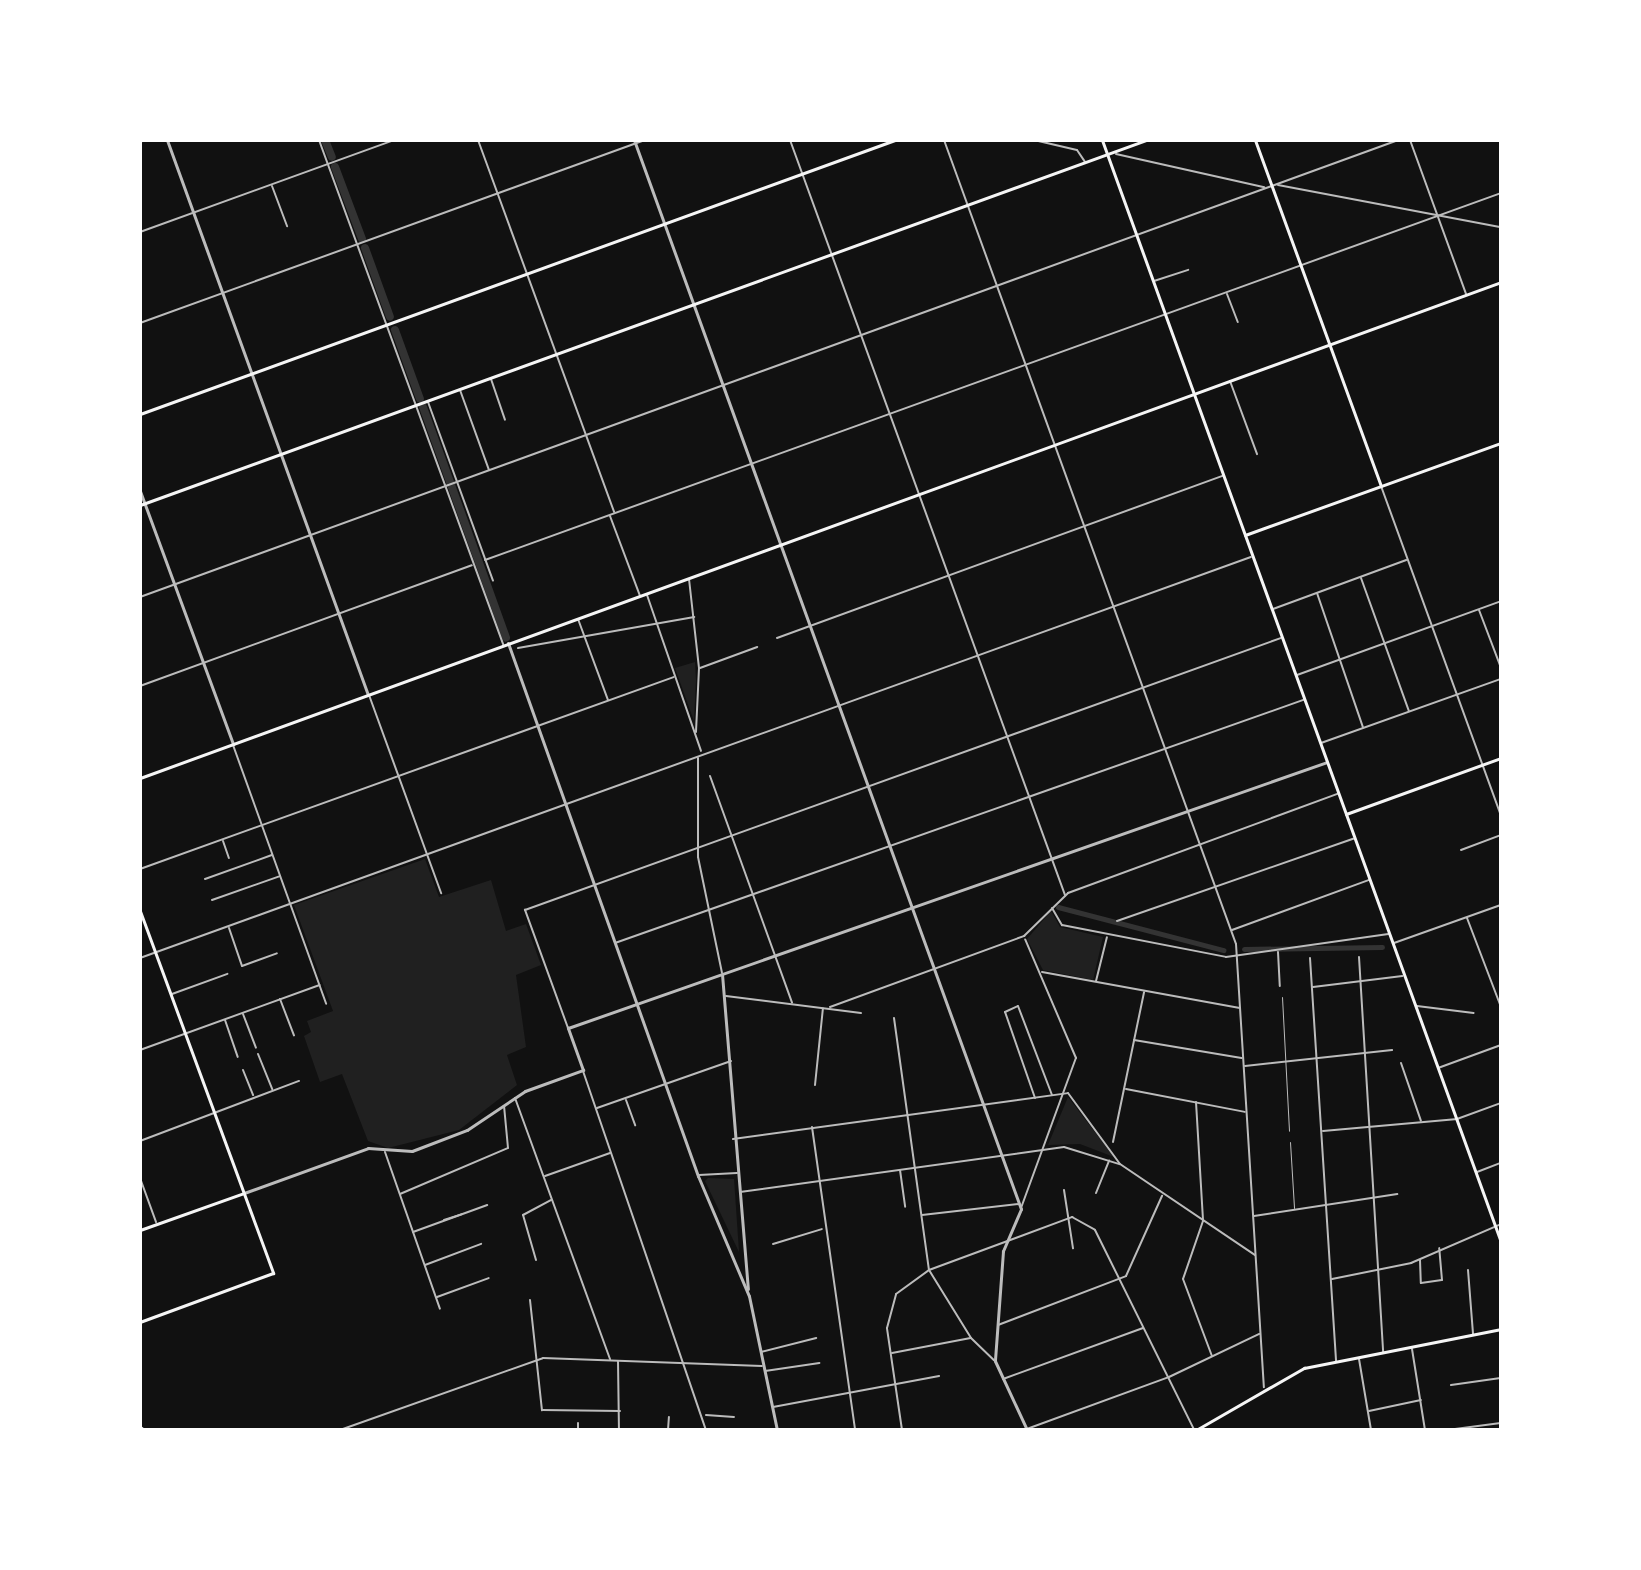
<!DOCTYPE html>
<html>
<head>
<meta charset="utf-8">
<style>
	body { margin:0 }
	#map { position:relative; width:1641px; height:1570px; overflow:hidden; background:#111; font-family:Inter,sans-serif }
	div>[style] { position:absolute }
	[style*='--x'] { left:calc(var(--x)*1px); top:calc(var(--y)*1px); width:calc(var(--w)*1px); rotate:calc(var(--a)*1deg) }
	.green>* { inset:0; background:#202020 }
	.canal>* { height:5px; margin:-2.5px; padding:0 2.5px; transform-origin:2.5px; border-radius:2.5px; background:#333 }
	.river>* { height:8px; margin:-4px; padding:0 4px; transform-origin:4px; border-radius:4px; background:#333 }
	.service>* { height:1px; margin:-0.5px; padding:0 0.5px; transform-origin:0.5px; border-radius:0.5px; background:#bcbcbc }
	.minor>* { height:2px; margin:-1px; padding:0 1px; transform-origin:1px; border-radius:1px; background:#bcbcbc }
	.tertiary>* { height:3px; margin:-1.5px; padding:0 1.5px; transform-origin:1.5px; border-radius:1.5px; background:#bcbcbc }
	.secondary>* { height:3px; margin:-1.5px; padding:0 1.5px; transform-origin:1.5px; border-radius:1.5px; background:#f5f5f5 }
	span { translate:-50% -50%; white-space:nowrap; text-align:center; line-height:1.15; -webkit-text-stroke:6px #fff; paint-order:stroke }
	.frame { position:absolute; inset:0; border:142px solid #fff; pointer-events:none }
</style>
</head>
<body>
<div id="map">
	<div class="green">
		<i style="clip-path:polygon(695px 662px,696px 680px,694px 721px,675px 668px)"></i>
		<i style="clip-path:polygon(425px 859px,439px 897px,491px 880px,506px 931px,526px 924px,541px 965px,516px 975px,526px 1047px,507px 1055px,517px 1085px,459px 1130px,388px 1148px,368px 1141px,342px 1074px,320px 1082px,304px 1036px,311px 1032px,307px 1021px,333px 1011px,294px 905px)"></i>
		<i style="clip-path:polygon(1051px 911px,1060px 927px,1103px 937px,1093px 980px,1043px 970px,1027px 939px)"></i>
		<i style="clip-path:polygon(1068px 1097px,1114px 1157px,1080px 1144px,1048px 1145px)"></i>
		<i style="clip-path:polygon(708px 1178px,734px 1179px,739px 1252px,705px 1181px)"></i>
	</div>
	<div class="canal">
		<i style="--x:1058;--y:907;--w:171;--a:14.6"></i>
		<i style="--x:1244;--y:949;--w:138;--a:-0.8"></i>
	</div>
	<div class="river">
		<i style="--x:325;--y:140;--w:18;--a:68"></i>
		<i style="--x:335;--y:167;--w:77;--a:69.4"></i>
		<i style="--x:365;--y:248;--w:73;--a:70.1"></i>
		<i style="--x:395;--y:330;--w:73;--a:70.1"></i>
		<i style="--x:423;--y:407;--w:245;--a:70.2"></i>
	</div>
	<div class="service">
		<i style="--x:1282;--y:997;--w:134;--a:87"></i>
		<i style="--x:1290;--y:1142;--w:66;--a:86.5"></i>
	</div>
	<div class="minor">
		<i style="--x:319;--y:140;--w:537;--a:69.94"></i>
		<i style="--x:478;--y:140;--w:396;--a:69.9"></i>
		<i style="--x:790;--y:140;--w:804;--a:69.99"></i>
		<i style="--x:944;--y:140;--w:855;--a:70.04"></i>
		<i style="--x:1236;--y:944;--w:444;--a:86.4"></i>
		<i style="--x:1034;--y:140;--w:44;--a:13.1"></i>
		<i style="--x:1077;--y:150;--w:14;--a:56"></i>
		<i style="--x:1410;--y:140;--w:164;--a:70"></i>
		<i style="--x:140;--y:142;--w:5;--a:-22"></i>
		<i style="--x:1116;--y:154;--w:152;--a:12.6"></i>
		<i style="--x:1278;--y:185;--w:227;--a:10.7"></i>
		<i style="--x:272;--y:186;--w:43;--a:69.4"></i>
		<i style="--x:140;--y:232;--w:270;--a:-19.9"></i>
		<i style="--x:1154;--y:281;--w:36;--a:-18"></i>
		<i style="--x:1227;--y:294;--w:30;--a:69"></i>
		<i style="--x:140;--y:323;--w:537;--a:-19.92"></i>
		<i style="--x:491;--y:379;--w:43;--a:71.1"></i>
		<i style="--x:1230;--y:381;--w:78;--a:69.7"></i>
		<i style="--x:460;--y:390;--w:85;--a:70.1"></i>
		<i style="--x:428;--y:402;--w:190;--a:70"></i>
		<i style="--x:1381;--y:486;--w:350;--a:70"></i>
		<i style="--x:610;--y:516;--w:85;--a:69.4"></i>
		<i style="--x:485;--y:560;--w:1080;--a:-19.86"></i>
		<i style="--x:1361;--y:578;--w:141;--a:70.2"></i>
		<i style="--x:689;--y:579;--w:90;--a:83.6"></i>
		<i style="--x:699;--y:668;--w:64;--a:92.7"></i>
		<i style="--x:1317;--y:593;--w:142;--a:71.1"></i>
		<i style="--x:647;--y:595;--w:165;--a:70.9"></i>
		<i style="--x:140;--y:597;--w:1338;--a:-19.96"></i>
		<i style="--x:1273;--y:609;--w:142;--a:-20.2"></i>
		<i style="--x:1479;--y:610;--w:62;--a:69.2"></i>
		<i style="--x:578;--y:619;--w:86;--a:69.7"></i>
		<i style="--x:777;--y:638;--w:474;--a:-20"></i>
		<i style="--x:518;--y:648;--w:179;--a:-10"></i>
		<i style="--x:700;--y:668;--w:61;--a:-20.2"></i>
		<i style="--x:1297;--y:675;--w:217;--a:-19.9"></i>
		<i style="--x:140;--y:686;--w:353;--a:-20"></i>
		<i style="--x:369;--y:695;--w:211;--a:70"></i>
		<i style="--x:1321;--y:743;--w:191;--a:-19.6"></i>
		<i style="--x:233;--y:745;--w:275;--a:70.2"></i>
		<i style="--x:698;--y:758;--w:99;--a:90"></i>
		<i style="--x:698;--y:857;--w:118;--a:78.3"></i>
		<i style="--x:710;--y:776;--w:241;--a:70.1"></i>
		<i style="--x:223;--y:841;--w:18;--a:71"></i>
		<i style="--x:1461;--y:850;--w:43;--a:-20.6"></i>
		<i style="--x:140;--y:869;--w:567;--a:-19.78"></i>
		<i style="--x:205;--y:879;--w:71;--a:-19.7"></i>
		<i style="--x:212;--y:900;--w:72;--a:-19.4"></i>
		<i style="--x:1052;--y:908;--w:20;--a:60"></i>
		<i style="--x:1062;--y:925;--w:167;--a:11"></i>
		<i style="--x:1226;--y:957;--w:164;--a:-8.1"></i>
		<i style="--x:1467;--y:918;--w:95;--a:69.1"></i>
		<i style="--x:1117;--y:921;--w:250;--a:-19.2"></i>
		<i style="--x:229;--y:928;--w:40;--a:71.1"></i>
		<i style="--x:242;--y:966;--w:37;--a:-20"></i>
		<i style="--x:1232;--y:930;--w:146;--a:-20.1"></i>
		<i style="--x:615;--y:943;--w:730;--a:-19.45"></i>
		<i style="--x:1394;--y:943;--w:114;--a:-19.6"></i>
		<i style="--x:1278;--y:952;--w:34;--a:87"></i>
		<i style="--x:1359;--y:957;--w:396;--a:86.5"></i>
		<i style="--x:140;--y:958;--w:1181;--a:-19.85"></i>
		<i style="--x:1310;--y:958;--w:404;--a:86.3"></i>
		<i style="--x:1042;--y:972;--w:201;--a:10.3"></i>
		<i style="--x:1096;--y:981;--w:45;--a:-76"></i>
		<i style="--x:1313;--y:987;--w:90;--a:-7"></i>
		<i style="--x:172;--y:994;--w:59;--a:-20"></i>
		<i style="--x:726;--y:996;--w:136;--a:7.2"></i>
		<i style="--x:280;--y:999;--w:39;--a:69"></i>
		<i style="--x:1417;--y:1006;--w:57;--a:7"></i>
		<i style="--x:830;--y:1007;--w:207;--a:-20.1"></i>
		<i style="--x:1024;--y:936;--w:62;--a:-44.3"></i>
		<i style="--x:1068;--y:893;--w:287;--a:-20.2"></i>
		<i style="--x:243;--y:1014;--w:36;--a:69"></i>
		<i style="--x:894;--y:1018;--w:254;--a:82.1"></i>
		<i style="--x:929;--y:1270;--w:80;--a:58.3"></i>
		<i style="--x:971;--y:1338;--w:32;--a:44"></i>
		<i style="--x:225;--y:1020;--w:39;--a:71"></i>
		<i style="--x:568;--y:1028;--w:126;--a:-110"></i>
		<i style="--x:525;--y:910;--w:803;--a:-19.79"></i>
		<i style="--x:1134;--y:1040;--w:109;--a:9.5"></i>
		<i style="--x:140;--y:1050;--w:191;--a:-19.9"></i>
		<i style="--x:258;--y:1054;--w:38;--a:68"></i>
		<i style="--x:1401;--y:1063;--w:61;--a:71"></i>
		<i style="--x:1245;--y:1066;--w:148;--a:-6.2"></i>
		<i style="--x:1438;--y:1068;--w:67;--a:-20.1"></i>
		<i style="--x:243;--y:1070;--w:27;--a:68"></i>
		<i style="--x:583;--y:1071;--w:379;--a:71.1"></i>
		<i style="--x:815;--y:1085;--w:77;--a:-84.1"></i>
		<i style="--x:1126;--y:1089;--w:121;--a:10.9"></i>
		<i style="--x:515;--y:1098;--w:278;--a:70"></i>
		<i style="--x:1035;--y:1098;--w:91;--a:-109.2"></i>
		<i style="--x:1005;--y:1012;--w:14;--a:-25"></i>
		<i style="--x:1018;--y:1006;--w:95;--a:69.1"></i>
		<i style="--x:626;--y:1100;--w:27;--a:70"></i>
		<i style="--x:1196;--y:1102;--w:119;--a:86.6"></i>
		<i style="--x:1203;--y:1221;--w:61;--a:109"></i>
		<i style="--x:1183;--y:1279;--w:82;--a:69.4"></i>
		<i style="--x:597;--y:1108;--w:142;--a:-19.3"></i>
		<i style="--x:812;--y:1127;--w:306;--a:81.9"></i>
		<i style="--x:1323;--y:1131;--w:135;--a:-5.1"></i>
		<i style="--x:1457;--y:1119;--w:47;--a:-20"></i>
		<i style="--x:733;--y:1139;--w:338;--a:-7.8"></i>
		<i style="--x:1068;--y:1093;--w:88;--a:53.8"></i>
		<i style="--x:1120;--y:1164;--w:163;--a:34"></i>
		<i style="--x:140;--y:1141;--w:170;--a:-20.7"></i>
		<i style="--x:1113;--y:1142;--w:153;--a:-78.3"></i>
		<i style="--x:385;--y:1152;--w:166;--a:70.7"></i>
		<i style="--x:900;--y:1170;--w:37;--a:82"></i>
		<i style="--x:1477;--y:1172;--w:26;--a:-21"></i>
		<i style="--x:699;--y:1175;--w:38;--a:-3"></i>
		<i style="--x:545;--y:1176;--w:69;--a:-19.5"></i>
		<i style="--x:140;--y:1178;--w:47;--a:70"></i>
		<i style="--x:1064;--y:1190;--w:59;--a:81.2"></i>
		<i style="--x:740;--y:1192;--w:327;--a:-7.9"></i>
		<i style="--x:1064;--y:1147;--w:58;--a:17.2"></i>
		<i style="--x:1096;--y:1193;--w:35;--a:-68"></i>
		<i style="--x:400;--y:1194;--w:117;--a:-23.1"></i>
		<i style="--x:508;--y:1148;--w:42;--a:-95.4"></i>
		<i style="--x:1021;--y:1208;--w:160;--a:-69.9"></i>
		<i style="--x:1076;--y:1058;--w:129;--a:-113.2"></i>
		<i style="--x:922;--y:1215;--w:98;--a:-6.5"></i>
		<i style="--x:1254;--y:1216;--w:145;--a:-8.7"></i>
		<i style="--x:444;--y:1220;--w:19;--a:-18"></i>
		<i style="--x:413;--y:1232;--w:79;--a:-20"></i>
		<i style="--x:773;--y:1244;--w:51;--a:-17"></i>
		<i style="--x:536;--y:1260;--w:47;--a:-106.1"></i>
		<i style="--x:523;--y:1215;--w:32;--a:-28"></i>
		<i style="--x:1420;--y:1260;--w:23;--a:88"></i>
		<i style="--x:1421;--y:1283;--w:21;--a:-8"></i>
		<i style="--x:1442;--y:1280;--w:32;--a:-95"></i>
		<i style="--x:425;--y:1265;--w:60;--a:-20.6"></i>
		<i style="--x:1468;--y:1270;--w:64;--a:85.5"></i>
		<i style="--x:1332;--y:1279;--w:81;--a:-11.4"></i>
		<i style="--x:1411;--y:1263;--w:98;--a:-23.4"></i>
		<i style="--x:437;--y:1297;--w:55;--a:-20.1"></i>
		<i style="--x:530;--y:1300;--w:111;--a:83.8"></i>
		<i style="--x:542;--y:1410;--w:78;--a:0.7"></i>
		<i style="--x:998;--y:1325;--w:137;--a:-20.9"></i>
		<i style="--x:1126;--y:1276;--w:88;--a:-65.8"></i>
		<i style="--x:1412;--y:1349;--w:82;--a:80.9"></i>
		<i style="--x:761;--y:1352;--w:57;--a:-14.3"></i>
		<i style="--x:892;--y:1353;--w:80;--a:-10.8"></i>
		<i style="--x:1359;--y:1359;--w:72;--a:80.4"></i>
		<i style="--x:618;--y:1361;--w:69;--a:89.2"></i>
		<i style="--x:765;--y:1371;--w:55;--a:-8.4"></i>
		<i style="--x:1003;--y:1379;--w:149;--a:-20"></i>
		<i style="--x:1451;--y:1385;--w:50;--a:-8"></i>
		<i style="--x:773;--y:1407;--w:169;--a:-10.6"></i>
		<i style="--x:1369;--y:1411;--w:53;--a:-11.9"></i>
		<i style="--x:706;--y:1415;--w:28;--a:4"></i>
		<i style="--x:578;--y:1423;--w:7;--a:90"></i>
		<i style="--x:641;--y:1429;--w:18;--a:3"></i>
		<i style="--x:1455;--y:1429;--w:46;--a:-7.4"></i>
		<i style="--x:340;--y:1430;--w:215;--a:-19.5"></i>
		<i style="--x:543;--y:1358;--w:219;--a:2.1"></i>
		<i style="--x:668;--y:1430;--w:13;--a:-86"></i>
		<i style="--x:902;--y:1430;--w:103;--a:-98.4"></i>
		<i style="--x:887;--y:1328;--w:35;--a:-75"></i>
		<i style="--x:896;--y:1294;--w:41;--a:-36"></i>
		<i style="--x:929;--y:1270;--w:153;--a:-20.3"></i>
		<i style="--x:1072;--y:1217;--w:26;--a:29"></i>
		<i style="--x:1095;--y:1230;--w:222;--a:63.6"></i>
		<i style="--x:1024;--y:1430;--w:154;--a:-20.1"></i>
		<i style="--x:1169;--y:1377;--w:100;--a:-25.5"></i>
	</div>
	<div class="tertiary">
		<i style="--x:167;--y:140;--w:590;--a:70.09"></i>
		<i style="--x:634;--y:140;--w:1137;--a:70.1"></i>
		<i style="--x:1021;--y:1209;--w:46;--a:113.2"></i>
		<i style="--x:1003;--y:1251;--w:110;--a:94.2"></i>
		<i style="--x:995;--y:1361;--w:76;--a:65.1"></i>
		<i style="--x:140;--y:491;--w:270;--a:69.8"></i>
		<i style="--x:508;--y:643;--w:566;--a:70.38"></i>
		<i style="--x:698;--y:1176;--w:130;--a:67"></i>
		<i style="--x:722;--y:974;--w:316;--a:85.3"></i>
		<i style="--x:244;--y:1193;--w:132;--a:-19.9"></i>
		<i style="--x:368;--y:1148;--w:44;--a:3.9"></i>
		<i style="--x:412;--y:1151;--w:59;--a:-20.9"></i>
		<i style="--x:467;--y:1130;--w:70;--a:-33.9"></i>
		<i style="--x:525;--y:1091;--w:62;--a:-19.9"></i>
		<i style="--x:583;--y:1070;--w:45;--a:-109.7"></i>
		<i style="--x:568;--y:1028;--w:804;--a:-19.31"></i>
		<i style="--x:749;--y:1296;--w:137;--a:78.2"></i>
	</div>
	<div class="secondary">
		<i style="--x:1102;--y:140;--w:1172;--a:70.1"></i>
		<i style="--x:1255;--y:140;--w:368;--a:70"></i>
		<i style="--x:140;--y:414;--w:803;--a:-19.95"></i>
		<i style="--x:140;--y:505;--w:1070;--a:-19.94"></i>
		<i style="--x:1245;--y:535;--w:272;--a:-19.8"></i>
		<i style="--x:140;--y:778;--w:1449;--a:-20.02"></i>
		<i style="--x:1346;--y:814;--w:165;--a:-19.9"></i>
		<i style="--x:140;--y:911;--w:386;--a:69.8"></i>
		<i style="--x:273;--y:1273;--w:142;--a:159.8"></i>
		<i style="--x:140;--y:1230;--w:110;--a:-19.6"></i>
		<i style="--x:140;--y:1427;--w:5;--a:37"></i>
		<i style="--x:1196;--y:1430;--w:125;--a:-29.9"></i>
		<i style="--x:1304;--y:1368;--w:201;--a:-11.2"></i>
	</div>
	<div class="frame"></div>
</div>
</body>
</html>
